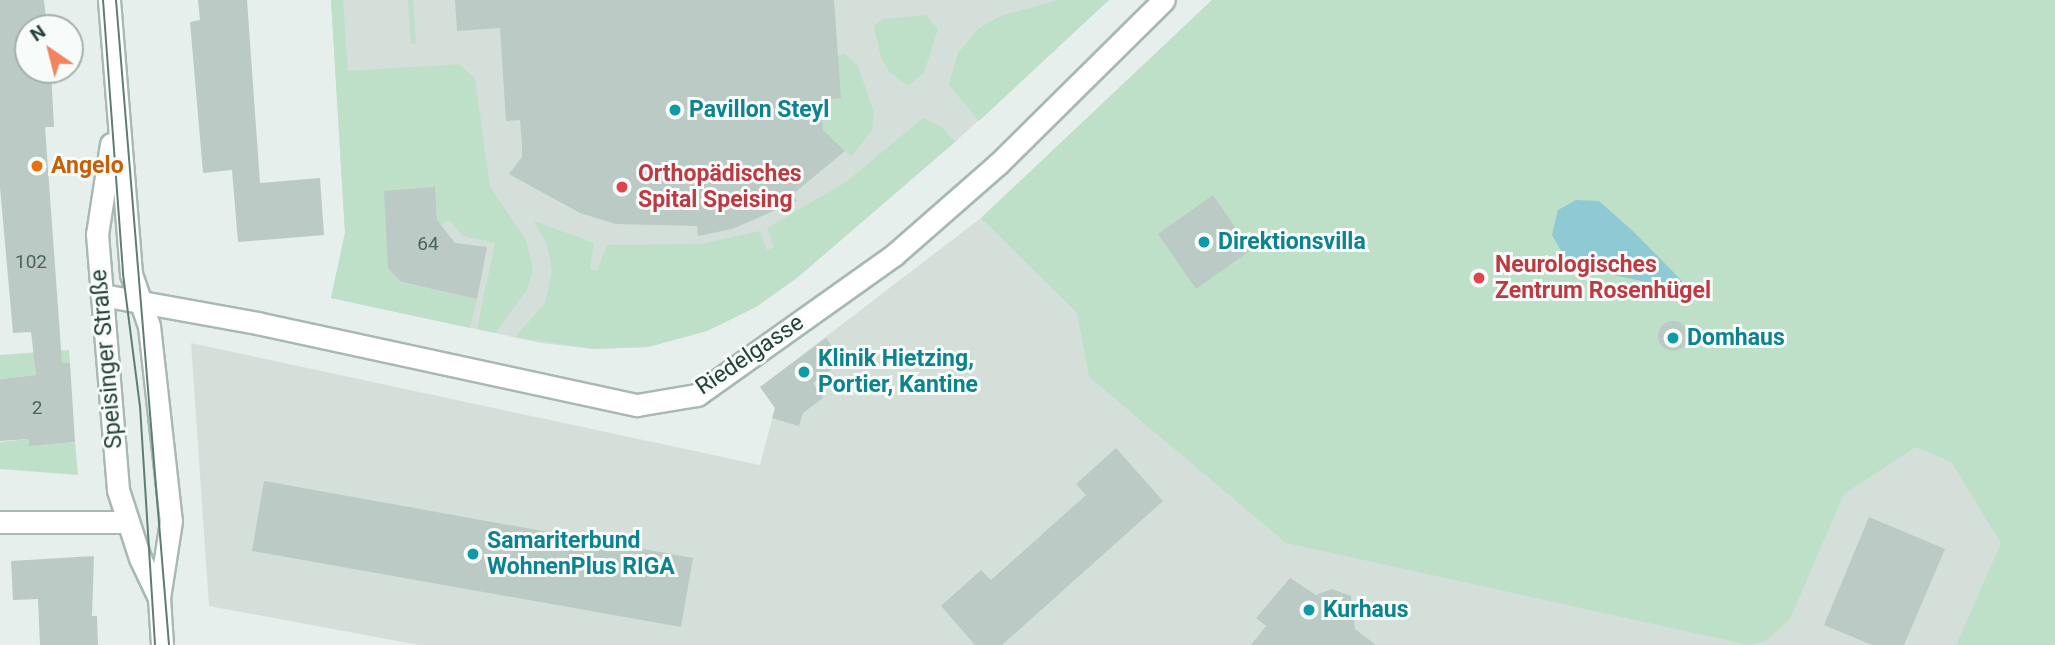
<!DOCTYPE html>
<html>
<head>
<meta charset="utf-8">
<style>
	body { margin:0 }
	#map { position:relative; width:2055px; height:645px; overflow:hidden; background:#e6efeb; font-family:Roboto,sans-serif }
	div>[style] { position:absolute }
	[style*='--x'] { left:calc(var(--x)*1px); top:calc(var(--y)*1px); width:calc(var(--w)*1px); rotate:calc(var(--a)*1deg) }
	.built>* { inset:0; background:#d4dfda }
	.green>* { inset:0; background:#bfe0c8 }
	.water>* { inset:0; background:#8ec9d4 }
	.building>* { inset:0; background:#bbcac4 }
	.round { border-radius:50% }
	.roads { filter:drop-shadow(2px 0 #a8b8b2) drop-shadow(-2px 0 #a8b8b2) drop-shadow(0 2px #a8b8b2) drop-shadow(0 -2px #a8b8b2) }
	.minor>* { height:21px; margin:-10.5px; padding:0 10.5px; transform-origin:10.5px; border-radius:10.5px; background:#fff }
	.secondary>* { height:21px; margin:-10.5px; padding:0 10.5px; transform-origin:10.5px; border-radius:10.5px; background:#fff }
	.tram>* { height:2px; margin:-1px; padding:0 1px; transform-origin:1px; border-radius:1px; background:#5f7d75 }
	.dots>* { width:19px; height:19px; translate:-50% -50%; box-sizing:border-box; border:4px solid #f7fbf9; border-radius:50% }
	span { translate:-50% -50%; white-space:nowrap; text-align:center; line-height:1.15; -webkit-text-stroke:6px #f7fbf9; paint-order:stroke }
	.number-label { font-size:19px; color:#4a645c }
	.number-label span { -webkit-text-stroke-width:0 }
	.culture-label { font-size:23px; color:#0d838f; font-weight:700 }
	.left { translate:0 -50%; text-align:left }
	.food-label { font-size:23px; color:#c56008; font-weight:700 }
	.health-label { font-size:23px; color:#be3a42; font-weight:700 }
	.street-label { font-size:23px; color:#24423a }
	.north { position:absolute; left:14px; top:14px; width:70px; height:70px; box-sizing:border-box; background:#f7fbf9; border:2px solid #a3b1ad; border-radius:50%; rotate:325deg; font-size:19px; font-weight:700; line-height:28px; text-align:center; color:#24423a }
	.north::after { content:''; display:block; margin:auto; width:24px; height:32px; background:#f4845f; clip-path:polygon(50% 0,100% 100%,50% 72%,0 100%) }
</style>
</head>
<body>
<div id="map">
	<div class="built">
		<i style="clip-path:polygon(331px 0,1109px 0,955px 142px,798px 277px,756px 307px,707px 331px,648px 347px,593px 349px,541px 343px,331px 298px,345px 233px)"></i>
		<i style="clip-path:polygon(1212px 0,2055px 0,2055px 645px,419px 645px,209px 606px,191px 343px,760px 465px,775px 408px,760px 387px,981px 218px)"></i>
	</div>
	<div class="green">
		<i style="clip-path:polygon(331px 0,343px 0,348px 71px,459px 64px,475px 78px,490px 187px,526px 240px,533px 269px,527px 290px,495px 333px,477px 329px,495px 243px,463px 236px,449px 220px,438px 226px,435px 188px,388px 267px,401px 283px,477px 299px,470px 328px,331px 298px,345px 233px)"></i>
		<i style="clip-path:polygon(408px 0,413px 0,416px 43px,411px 44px)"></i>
		<i style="clip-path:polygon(1059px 0,1109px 0,979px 121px,949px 85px,958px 53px,978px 29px,1000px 16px)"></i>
		<i style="clip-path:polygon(1212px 0,2055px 0,2055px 645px,1956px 645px,2001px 543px,1951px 462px,1916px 447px,1844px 494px,1790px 619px,1766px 641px,1749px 645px,1286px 543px,1089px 377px,1077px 313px,981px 218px)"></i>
		<i style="clip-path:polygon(926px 15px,938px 29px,924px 73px,908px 86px,890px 73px,881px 58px,874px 26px,883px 19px)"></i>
		<i style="clip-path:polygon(845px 54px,858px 66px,874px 113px,872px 130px,851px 157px,823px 130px,821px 100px,838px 55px)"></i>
		<i style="clip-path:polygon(923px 118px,942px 127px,955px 142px,798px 277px,756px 307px,707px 331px,648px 347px,593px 349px,515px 337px,545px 303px,552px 271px,547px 245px,534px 221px,594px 243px,590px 269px,597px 271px,607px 245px,700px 244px,760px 231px,767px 250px,774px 247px,767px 228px,846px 182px)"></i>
		<i style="clip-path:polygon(69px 350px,70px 363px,35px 366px,36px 375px,0 379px,0 355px)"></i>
		<i style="clip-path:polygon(38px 438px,39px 445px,75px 442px,78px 475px,0 469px,0 442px)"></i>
	</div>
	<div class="water">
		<i style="clip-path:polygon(1576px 200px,1599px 201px,1635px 233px,1682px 281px,1673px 295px,1651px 283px,1586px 269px,1564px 256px,1552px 235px,1558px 210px)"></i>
	</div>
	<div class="building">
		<i style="clip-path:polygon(0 0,44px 0,47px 28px,28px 28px,28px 70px,51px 70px,54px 127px,45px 127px,62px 363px,70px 363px,75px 442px,29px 446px,29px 439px,0 441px,0 379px,36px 375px,31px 332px,13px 333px,0 187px)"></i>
		<i style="clip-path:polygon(198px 0,247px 0,260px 183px,320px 178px,324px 235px,238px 242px,232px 170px,203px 173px,190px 22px,200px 20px)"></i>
		<i style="clip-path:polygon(455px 0,834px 0,841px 98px,821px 100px,823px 130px,845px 151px,793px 194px,797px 201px,732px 229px,698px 236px,697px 226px,616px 224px,580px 213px,509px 174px,522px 157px,522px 145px,520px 120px,506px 121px,500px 28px,457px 31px)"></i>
		<i style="clip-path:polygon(435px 187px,437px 220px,455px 243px,487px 247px,477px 299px,401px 282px,388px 268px,384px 191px)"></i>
		<i style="clip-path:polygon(1213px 195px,1251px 250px,1196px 289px,1158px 234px)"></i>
		<i class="round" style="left:1658px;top:321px;width:30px;height:30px"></i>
		<i style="clip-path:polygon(826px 338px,843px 361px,813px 383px,823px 398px,803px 413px,799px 426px,772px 418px,775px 408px,760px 387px)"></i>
		<i style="clip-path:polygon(1116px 448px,1163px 501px,1002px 645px,975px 645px,941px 606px,981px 570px,991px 580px,1086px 495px,1076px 484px)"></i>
		<i style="clip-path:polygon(264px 481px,693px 558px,681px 627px,252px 551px)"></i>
		<i style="clip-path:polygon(1869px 517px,1945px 549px,1904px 645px,1872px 645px,1824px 625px)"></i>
		<i style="clip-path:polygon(94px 556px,92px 616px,97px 616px,98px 645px,40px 645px,38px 599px,13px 600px,11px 561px)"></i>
		<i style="clip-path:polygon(1290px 578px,1316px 595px,1332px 589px,1351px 596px,1355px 629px,1376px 645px,1251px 645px,1266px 626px,1256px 618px)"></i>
	</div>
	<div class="roads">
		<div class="minor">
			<i style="--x:102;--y:295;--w:158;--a:10.2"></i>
			<i style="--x:257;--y:323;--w:389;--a:12.2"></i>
			<i style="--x:637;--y:405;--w:61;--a:-9.5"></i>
			<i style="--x:697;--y:395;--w:242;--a:-35.4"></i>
			<i style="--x:894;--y:255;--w:138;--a:-41.2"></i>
			<i style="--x:998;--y:164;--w:233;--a:-44.7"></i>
			<i style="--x:0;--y:522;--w:127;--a:0"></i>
		</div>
		<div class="secondary">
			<i style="--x:109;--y:0;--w:275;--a:85.4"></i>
			<i style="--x:131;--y:274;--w:55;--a:70.9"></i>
			<i style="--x:149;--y:326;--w:196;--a:83.6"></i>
			<i style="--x:171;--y:521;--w:78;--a:98.9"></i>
			<i style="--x:159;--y:598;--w:47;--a:86.3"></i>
			<i style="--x:111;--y:144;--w:91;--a:98.8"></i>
			<i style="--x:97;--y:234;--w:257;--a:85.3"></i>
			<i style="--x:118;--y:490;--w:71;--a:72.1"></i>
			<i style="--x:140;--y:558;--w:44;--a:64.6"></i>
		</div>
	</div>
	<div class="tram">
		<i style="--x:103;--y:0;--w:275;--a:85.8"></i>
		<i style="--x:123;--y:274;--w:133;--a:82.7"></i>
		<i style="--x:140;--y:406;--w:239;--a:86.4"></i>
		<i style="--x:116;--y:0;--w:647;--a:85.3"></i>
	</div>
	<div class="dots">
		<i style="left:675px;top:110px;background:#0f9aa8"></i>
		<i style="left:37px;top:166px;background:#e8710a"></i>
		<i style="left:622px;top:187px;background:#e0444e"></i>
		<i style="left:1204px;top:242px;background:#0f9aa8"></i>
		<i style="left:1479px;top:278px;background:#e0444e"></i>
		<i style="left:1673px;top:338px;background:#0f9aa8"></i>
		<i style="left:804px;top:372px;background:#0f9aa8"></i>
		<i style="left:473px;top:554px;background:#0f9aa8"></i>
		<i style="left:1309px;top:610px;background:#0f9aa8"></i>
	</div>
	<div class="number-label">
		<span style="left:428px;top:244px">64</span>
		<span style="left:31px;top:262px">102</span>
		<span style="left:37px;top:408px">2</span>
	</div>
	<div class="culture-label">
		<span class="left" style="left:689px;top:110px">Pavillon Steyl</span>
		<span class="left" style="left:1218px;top:242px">Direktionsvilla</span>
		<span class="left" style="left:1687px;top:338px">Domhaus</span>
		<span class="left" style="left:818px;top:372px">Klinik Hietzing,<br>Portier, Kantine</span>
		<span class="left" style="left:487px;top:554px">Samariterbund<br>WohnenPlus RIGA</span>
		<span class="left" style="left:1323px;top:610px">Kurhaus</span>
	</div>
	<div class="food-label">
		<span class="left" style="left:51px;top:166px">Angelo</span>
	</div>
	<div class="health-label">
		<span class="left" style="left:638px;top:187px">Orthopädisches<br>Spital Speising</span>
		<span class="left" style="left:1495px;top:278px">Neurologisches<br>Zentrum Rosenhügel</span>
	</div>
	<div class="street-label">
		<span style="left:750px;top:355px;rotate:-34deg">Riedelgasse</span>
		<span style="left:107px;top:359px;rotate:-95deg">Speisinger Straße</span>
	</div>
	<div class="north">N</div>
</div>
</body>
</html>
